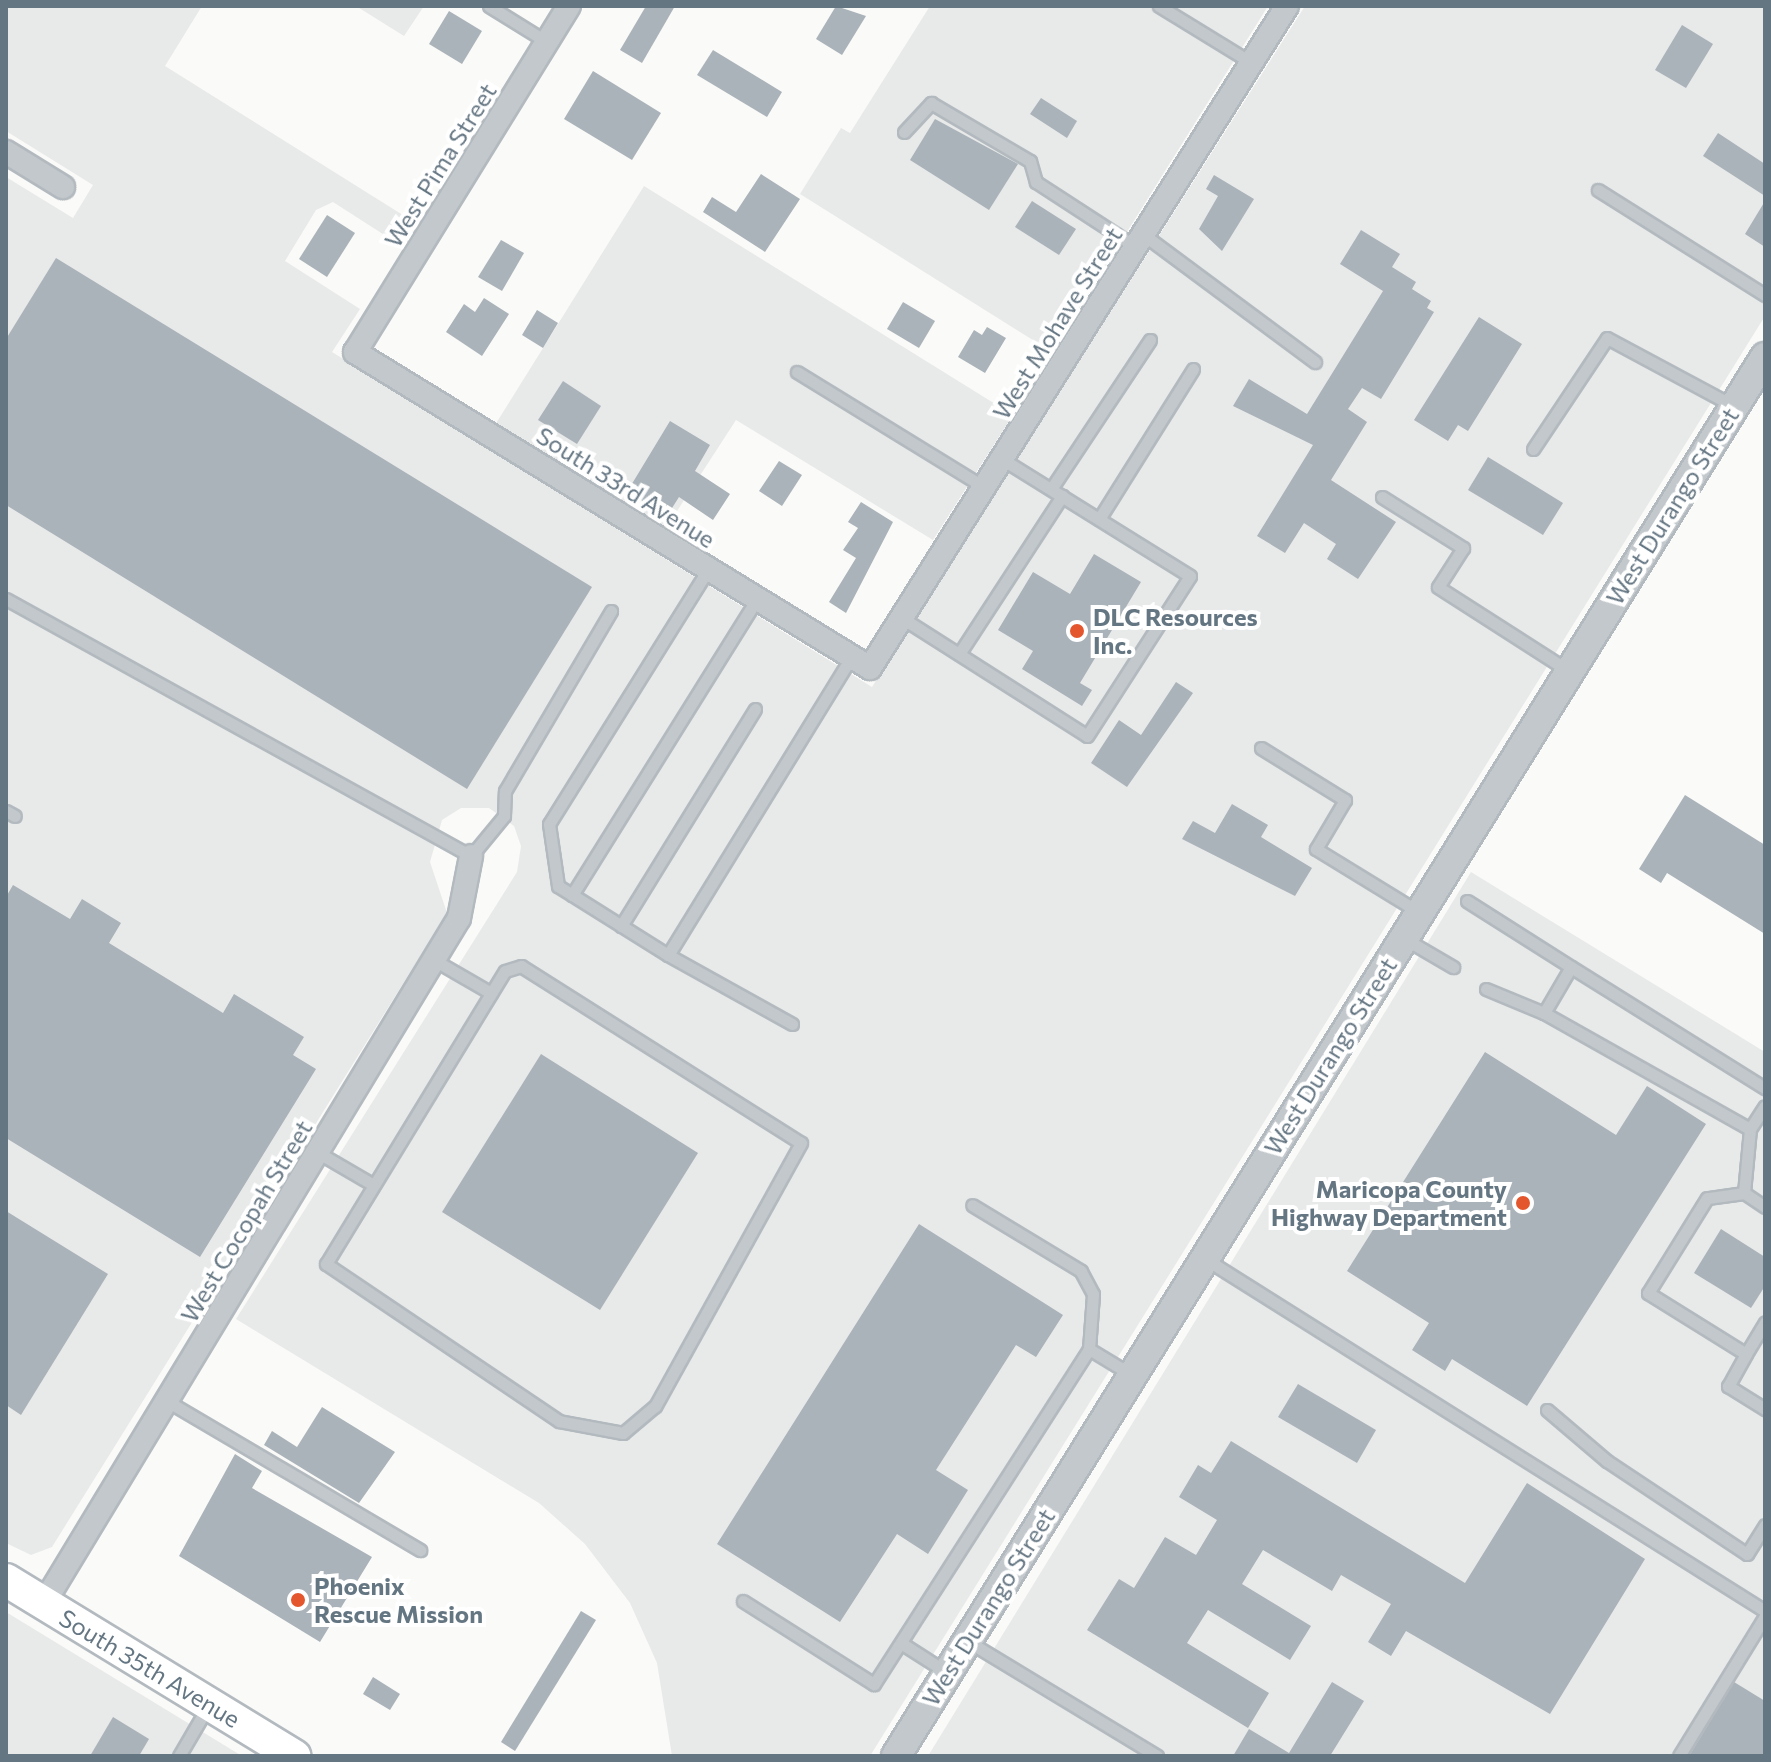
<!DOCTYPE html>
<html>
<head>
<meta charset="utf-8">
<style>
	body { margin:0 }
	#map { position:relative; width:1771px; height:1762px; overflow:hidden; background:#fafaf8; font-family:Commissioner,sans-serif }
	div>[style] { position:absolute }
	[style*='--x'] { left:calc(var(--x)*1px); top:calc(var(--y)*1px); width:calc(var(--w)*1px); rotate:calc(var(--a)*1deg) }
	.built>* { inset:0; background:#e8e9e9 }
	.building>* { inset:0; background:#aab3b9 }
	.roads { filter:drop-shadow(2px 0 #b3babf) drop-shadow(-2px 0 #b3babf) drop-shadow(0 2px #b3babf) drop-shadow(0 -2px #b3babf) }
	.service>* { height:11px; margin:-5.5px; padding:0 5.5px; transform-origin:5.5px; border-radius:5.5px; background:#c3c8cc }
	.minor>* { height:22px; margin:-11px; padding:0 11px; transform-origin:11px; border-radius:11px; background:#c3c8cc }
	.tertiary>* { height:28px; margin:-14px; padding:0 14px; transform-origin:14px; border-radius:14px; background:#c3c8cc }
	.secondary>* { height:32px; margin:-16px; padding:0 16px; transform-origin:16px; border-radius:16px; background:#fff }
	.dots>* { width:22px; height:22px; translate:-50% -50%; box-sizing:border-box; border:4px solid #fff; border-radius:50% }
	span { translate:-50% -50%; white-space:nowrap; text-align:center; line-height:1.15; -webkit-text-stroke:8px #fff; paint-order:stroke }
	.street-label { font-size:24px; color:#657683 }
	.poi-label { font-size:24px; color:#657683; font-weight:700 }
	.left { translate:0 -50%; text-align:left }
	.right { translate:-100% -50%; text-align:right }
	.frame { position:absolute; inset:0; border:8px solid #657683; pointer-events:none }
</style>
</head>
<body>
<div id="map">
	<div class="built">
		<i style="clip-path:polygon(6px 6px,202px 6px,165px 66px,414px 222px,400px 245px,333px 202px,316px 210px,285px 261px,360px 309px,332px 352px,872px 687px,1305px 6px,1765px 6px,1765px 316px,870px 1756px,672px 1756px,657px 1663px,630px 1603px,585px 1544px,539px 1503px,236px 1319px,517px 872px,521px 846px,514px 826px,489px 808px,461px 808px,442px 820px,430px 862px,447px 913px,52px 1547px,31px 1555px,6px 1543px,6px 177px,73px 218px,93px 185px,6px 131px)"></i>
		<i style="clip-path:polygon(356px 6px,424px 6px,404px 36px)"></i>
		<i style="clip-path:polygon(930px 6px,1268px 6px,1052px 352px,800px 194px,841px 128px,850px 133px)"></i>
		<i style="clip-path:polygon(644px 186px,1013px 415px,933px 540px,736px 420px,666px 528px,495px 425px)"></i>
		<i style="clip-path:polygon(1471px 872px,1765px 1052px,1765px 1756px,928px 1756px)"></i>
		<i style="clip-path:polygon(6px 1612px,242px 1756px,6px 1756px)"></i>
	</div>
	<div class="building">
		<i style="clip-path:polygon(646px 6px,675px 6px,642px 63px,620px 50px)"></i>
		<i style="clip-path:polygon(836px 6px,866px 16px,842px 55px,816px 39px)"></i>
		<i style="clip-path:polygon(449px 11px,482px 31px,462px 64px,429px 44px)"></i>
		<i style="clip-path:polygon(1682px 25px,1713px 44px,1686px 88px,1655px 70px)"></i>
		<i style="clip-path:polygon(713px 50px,782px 92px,767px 117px,697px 75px)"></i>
		<i style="clip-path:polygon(593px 71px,661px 113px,632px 160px,564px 119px)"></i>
		<i style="clip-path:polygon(1041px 98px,1077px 121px,1067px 138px,1030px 114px)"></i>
		<i style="clip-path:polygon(935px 119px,1018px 164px,989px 210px,910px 160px)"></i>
		<i style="clip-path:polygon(1718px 133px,1765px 164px,1765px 196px,1703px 156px)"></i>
		<i style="clip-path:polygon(761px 174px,800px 199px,765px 252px,703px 212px,712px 197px,736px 212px)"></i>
		<i style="clip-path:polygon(1214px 175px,1254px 199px,1222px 251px,1199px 229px,1218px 196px,1206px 189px)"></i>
		<i style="clip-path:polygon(1032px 201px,1076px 229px,1059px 255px,1015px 227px)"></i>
		<i style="clip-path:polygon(1765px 201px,1765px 247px,1745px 234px)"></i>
		<i style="clip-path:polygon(327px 215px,355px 233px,327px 277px,299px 259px)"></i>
		<i style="clip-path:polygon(1361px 230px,1400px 254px,1392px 267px,1416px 282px,1412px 289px,1431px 301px,1427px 308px,1434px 312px,1381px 399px,1362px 388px,1348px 409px,1367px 422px,1331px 480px,1396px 522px,1358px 579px,1327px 559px,1336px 544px,1304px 523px,1285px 553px,1257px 536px,1313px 445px,1233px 406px,1249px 379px,1307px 414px,1383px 291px,1340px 264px)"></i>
		<i style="clip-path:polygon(501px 240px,524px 253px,502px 291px,478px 277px)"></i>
		<i style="clip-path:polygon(56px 258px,592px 587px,467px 789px,6px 505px,6px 339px)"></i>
		<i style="clip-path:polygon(484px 298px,509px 314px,482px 356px,446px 332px,464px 304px,475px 312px)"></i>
		<i style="clip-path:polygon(903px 302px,935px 321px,919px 348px,887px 329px)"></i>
		<i style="clip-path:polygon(537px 310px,558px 323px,543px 348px,522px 335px)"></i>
		<i style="clip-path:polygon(1479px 317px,1522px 344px,1468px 431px,1458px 425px,1448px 441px,1414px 420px)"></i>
		<i style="clip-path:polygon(987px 327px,1006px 338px,985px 373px,958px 357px,974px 330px,982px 335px)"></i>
		<i style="clip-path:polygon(563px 381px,601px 406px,577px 444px,538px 420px)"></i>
		<i style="clip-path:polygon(670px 421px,710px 445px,695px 471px,730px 494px,713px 520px,679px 497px,667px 516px,627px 492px)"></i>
		<i style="clip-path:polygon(1488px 457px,1563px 503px,1543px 535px,1468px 490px)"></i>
		<i style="clip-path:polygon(779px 461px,802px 475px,782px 506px,759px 491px)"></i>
		<i style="clip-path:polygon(861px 502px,893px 522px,846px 613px,829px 602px,856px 558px,843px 550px,858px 528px,848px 522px)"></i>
		<i style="clip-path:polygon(1094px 554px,1141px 582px,1080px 683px,1092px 690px,1082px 706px,1022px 669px,1033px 651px,998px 630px,1033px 572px,1070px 594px)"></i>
		<i style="clip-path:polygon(1176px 682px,1193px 693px,1127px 787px,1091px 763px,1119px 720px,1141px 735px)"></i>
		<i style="clip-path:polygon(1685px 795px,1765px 845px,1765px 934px,1667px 873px,1661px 883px,1639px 869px)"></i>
		<i style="clip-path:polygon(1232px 804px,1268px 825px,1261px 837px,1312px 868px,1295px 896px,1182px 839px,1193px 821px,1215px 833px)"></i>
		<i style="clip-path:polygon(13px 885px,70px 919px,82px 899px,121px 923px,109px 943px,223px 1013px,234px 994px,304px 1037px,293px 1055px,316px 1069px,200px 1257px,6px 1138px,6px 897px)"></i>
		<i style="clip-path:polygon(1485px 1052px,1616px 1135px,1647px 1086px,1706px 1124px,1527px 1406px,1452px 1359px,1445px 1371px,1412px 1350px,1429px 1323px,1347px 1271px)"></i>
		<i style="clip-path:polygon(541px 1054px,698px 1153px,600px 1310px,442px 1212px)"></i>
		<i style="clip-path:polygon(6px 1211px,108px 1274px,21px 1415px,6px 1405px)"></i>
		<i style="clip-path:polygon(919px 1224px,1063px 1315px,1036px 1357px,1016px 1345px,936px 1470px,968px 1490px,928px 1554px,897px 1534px,840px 1622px,717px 1544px)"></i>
		<i style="clip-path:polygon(1721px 1229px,1765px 1257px,1765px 1286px,1751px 1308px,1694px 1273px)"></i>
		<i style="clip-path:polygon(1298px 1384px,1376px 1430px,1357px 1463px,1278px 1417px)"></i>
		<i style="clip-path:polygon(322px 1407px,395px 1452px,359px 1503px,264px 1445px,272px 1431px,297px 1447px)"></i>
		<i style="clip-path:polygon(1231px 1441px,1465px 1583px,1527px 1483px,1645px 1559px,1550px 1714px,1406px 1631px,1391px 1656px,1368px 1642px,1391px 1604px,1341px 1575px,1332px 1591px,1263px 1550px,1242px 1584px,1311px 1626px,1290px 1660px,1208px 1610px,1187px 1643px,1269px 1693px,1248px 1728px,1087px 1630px,1119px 1579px,1134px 1588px,1165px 1537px,1196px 1555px,1217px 1520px,1179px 1497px,1198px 1465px,1211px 1473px)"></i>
		<i style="clip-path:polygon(235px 1454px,262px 1471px,252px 1488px,372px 1557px,320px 1642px,179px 1556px)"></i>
		<i style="clip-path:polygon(581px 1611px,596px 1620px,515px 1751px,501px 1742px)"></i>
		<i style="clip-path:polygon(373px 1677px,400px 1694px,390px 1710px,363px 1694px)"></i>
		<i style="clip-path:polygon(1332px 1682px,1364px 1701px,1330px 1756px,1233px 1756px,1249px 1729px,1289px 1753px)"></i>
		<i style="clip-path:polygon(1734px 1682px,1765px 1701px,1765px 1756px,1689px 1756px)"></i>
		<i style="clip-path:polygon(113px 1717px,149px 1739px,139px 1756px,90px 1756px)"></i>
	</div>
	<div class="roads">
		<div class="service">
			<i style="--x:489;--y:6;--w:68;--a:31.8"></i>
			<i style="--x:1159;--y:6;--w:109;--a:31.5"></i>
			<i style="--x:904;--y:132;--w:40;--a:-47"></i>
			<i style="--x:931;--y:103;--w:115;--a:30.4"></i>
			<i style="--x:1030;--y:161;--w:22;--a:74"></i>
			<i style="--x:1036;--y:182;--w:119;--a:33"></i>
			<i style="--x:1598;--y:190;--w:197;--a:32.2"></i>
			<i style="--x:1144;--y:235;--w:213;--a:36.6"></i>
			<i style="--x:797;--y:372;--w:220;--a:31.6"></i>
			<i style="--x:1533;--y:449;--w:133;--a:-56.3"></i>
			<i style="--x:1607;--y:338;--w:144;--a:28.2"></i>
			<i style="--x:1051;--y:489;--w:179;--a:-56.4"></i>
			<i style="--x:1382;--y:497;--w:96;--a:32.2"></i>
			<i style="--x:1463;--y:548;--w:46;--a:122.7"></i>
			<i style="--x:1438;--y:587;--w:156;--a:32.7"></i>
			<i style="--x:1099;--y:519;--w:177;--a:-57.9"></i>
			<i style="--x:709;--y:568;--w:302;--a:122"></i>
			<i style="--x:549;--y:824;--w:63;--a:81.7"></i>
			<i style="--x:558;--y:886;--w:130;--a:32.1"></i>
			<i style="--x:668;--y:955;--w:351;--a:-58.4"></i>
			<i style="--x:6;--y:599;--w:531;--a:28.93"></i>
			<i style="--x:471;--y:856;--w:52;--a:-50.5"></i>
			<i style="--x:504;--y:816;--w:25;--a:-88"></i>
			<i style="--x:505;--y:791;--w:209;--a:-59.5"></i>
			<i style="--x:902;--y:618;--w:219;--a:32.5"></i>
			<i style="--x:1087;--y:736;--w:190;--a:-57.2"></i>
			<i style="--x:1190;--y:576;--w:221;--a:-148.1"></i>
			<i style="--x:959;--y:654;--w:189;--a:-56.9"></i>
			<i style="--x:1261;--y:748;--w:99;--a:31.8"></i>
			<i style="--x:1345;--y:800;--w:57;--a:120.6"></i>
			<i style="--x:1316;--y:849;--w:121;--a:31.5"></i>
			<i style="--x:6;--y:811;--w:10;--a:29"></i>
			<i style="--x:572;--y:895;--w:349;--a:-58"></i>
			<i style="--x:1467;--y:901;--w:123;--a:32.4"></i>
			<i style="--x:621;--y:926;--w:255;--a:-58.3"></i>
			<i style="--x:1405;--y:939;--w:56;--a:30.3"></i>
			<i style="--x:668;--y:955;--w:142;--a:29.1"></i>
			<i style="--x:434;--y:960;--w:66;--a:30.1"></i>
			<i style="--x:521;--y:966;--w:331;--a:32.3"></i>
			<i style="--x:801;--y:1143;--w:301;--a:119"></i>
			<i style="--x:655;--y:1406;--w:42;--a:139.8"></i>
			<i style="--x:623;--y:1433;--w:65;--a:-169.4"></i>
			<i style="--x:559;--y:1421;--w:281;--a:-146"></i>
			<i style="--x:326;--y:1264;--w:343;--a:-58.6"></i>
			<i style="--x:505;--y:971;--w:17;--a:-17"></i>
			<i style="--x:1486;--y:989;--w:63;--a:22.5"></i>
			<i style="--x:1544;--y:1013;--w:236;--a:29.4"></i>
			<i style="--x:1750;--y:1129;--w:64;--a:95.4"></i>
			<i style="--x:1544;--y:1013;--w:53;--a:-59.6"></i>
			<i style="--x:1571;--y:967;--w:229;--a:32"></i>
			<i style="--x:1750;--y:1129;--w:27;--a:-57"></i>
			<i style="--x:317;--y:1152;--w:64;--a:30.2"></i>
			<i style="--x:1765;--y:1207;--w:25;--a:-146"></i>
			<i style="--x:1744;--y:1193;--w:37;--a:172"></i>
			<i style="--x:1707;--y:1198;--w:112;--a:121.8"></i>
			<i style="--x:1648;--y:1293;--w:115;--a:31.9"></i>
			<i style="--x:1746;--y:1354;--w:37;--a:-59"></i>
			<i style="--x:1207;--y:1260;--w:659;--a:32.17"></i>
			<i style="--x:1089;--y:1349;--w:50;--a:31.2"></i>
			<i style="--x:1746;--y:1354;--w:37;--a:119"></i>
			<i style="--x:1728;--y:1386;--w:44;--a:31.9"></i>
			<i style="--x:167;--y:1401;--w:294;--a:30.5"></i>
			<i style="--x:1547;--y:1410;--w:79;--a:40.4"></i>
			<i style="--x:1607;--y:1461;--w:168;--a:33.6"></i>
			<i style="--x:1747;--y:1554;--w:34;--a:-58"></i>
			<i style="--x:743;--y:1601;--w:155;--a:32.4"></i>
			<i style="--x:874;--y:1684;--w:398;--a:-57.3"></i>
			<i style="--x:1089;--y:1349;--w:55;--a:-85.8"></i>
			<i style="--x:1093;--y:1294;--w:26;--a:-118"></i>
			<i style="--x:1081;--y:1271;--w:127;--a:-148.8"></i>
			<i style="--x:969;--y:1642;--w:220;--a:31.2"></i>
			<i style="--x:901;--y:1643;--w:56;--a:32.6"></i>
			<i style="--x:179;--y:1756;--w:56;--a:-59.7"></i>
			<i style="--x:1679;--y:1756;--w:164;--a:-58.4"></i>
		</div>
		<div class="minor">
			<i style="--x:569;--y:6;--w:407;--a:121.7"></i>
			<i style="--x:355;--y:352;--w:604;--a:31.53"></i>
			<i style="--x:870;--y:668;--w:782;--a:-57.79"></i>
			<i style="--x:6;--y:152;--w:67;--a:31.6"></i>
			<i style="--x:44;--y:1603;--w:801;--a:-58.79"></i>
			<i style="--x:459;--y:918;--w:63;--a:-79"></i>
		</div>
		<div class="tertiary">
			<i style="--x:896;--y:1756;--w:1647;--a:-58.15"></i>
		</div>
		<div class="secondary">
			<i style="--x:6;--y:1580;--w:338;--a:31.4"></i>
		</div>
	</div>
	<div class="dots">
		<i style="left:1077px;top:631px;background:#e4572e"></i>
		<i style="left:1523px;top:1203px;background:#e4572e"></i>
		<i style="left:298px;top:1600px;background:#e4572e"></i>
	</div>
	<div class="street-label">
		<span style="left:440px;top:165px;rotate:-58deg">West Pima Street</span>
		<span style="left:1057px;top:323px;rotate:-58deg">West Mohave Street</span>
		<span style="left:626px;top:487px;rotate:32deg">South 33rd Avenue</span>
		<span style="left:1672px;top:506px;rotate:-58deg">West Durango Street</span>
		<span style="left:1330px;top:1056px;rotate:-58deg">West Durango Street</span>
		<span style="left:246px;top:1221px;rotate:-59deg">West Cocopah Street</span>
		<span style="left:988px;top:1607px;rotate:-58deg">West Durango Street</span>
		<span style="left:150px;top:1668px;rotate:31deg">South 35th Avenue</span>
	</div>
	<div class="poi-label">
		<span class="left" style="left:1093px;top:631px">DLC Resources<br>Inc.</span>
		<span class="right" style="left:1507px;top:1203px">Maricopa County<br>Highway Department</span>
		<span class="left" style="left:314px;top:1600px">Phoenix<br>Rescue Mission</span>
	</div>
	<div class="frame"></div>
</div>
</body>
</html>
